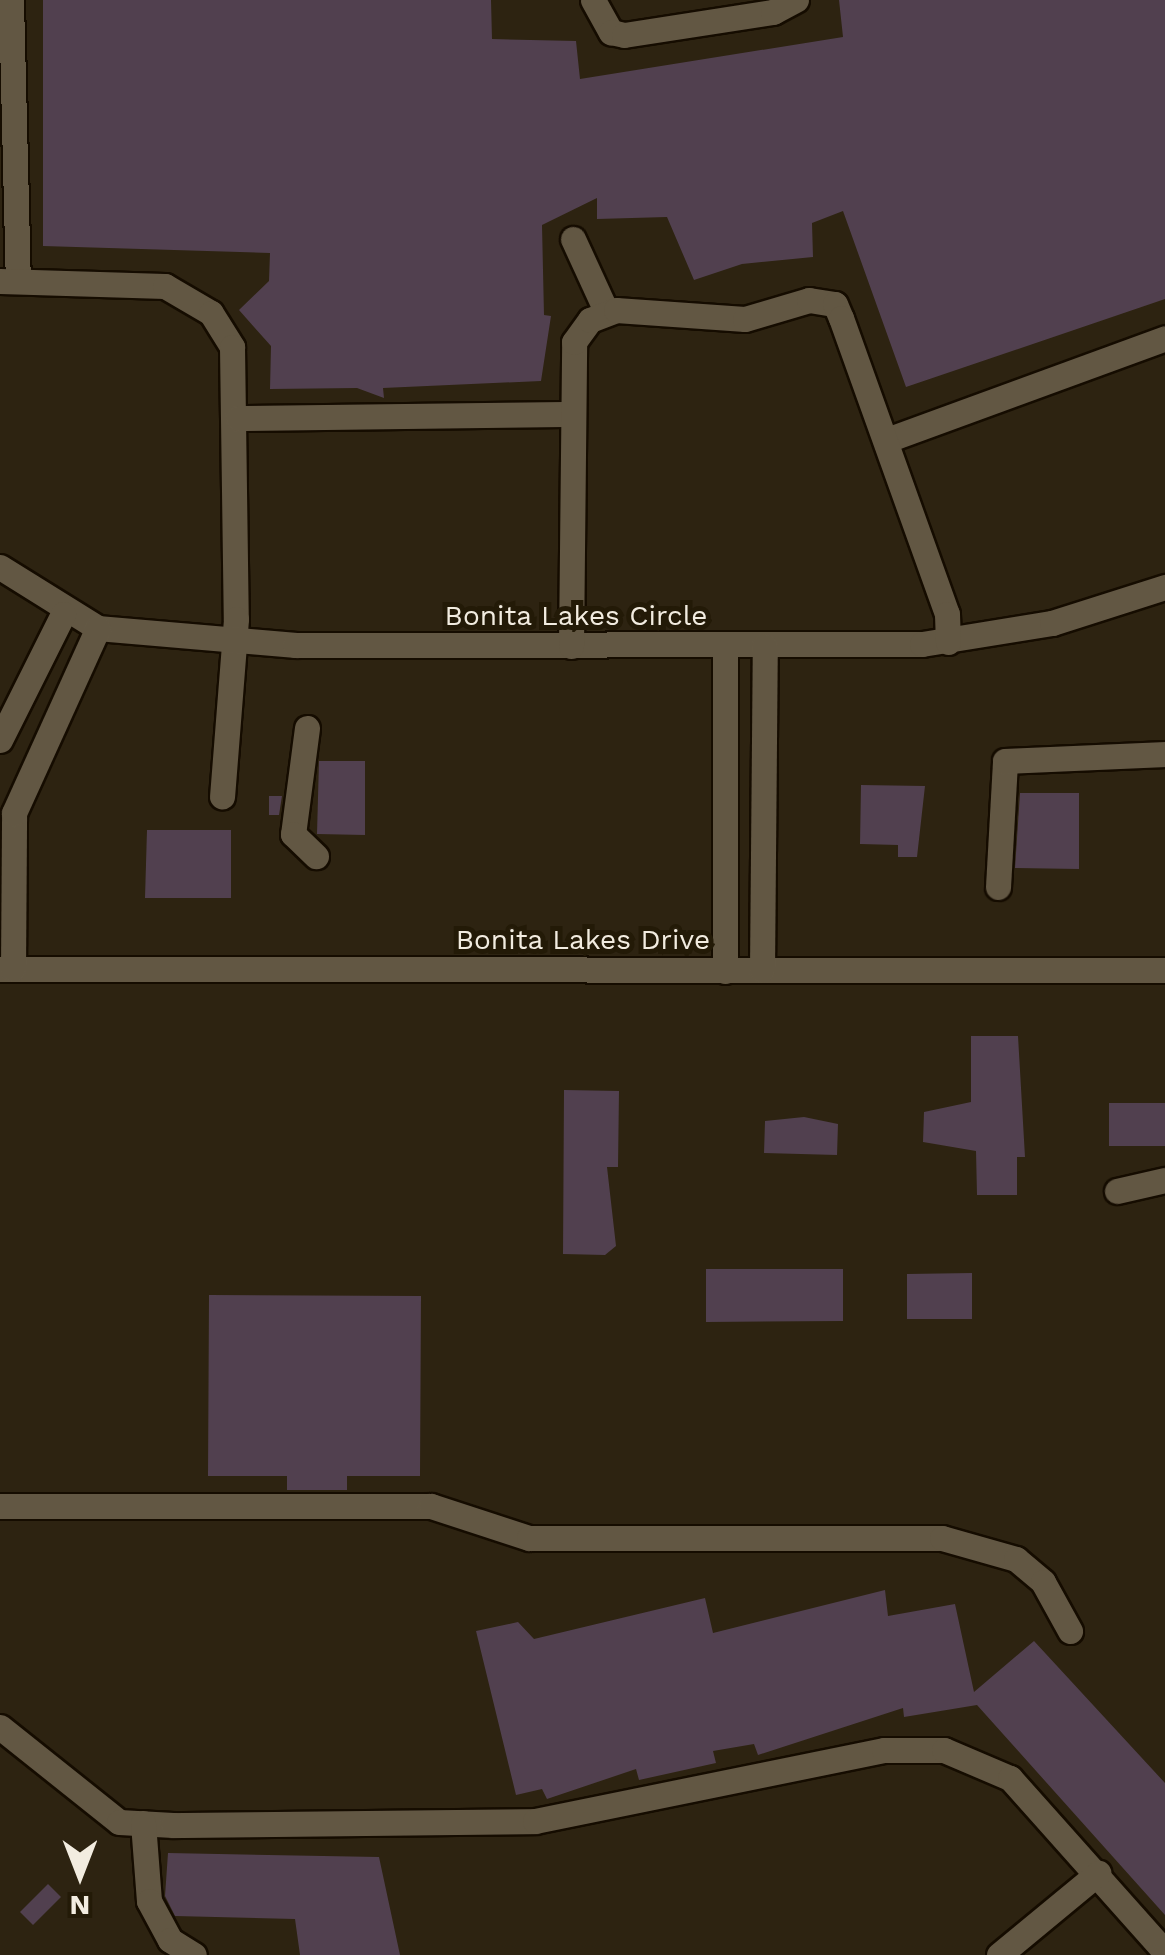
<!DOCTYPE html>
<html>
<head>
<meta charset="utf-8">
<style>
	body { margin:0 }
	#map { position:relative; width:1165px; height:1955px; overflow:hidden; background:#2d2311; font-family:"Work Sans",sans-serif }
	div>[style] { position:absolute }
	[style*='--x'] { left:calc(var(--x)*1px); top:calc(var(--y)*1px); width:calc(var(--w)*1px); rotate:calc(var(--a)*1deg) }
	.building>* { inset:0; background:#51404f }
	.roads { filter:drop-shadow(2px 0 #150c00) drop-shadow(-2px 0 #150c00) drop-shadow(0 2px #150c00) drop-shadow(0 -2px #150c00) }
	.minor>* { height:25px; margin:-12.5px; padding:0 12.5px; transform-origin:12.5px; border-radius:12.5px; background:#625743 }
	span { translate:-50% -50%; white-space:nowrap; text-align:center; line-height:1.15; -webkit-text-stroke:10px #231a07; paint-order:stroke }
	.street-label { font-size:28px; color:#f2ece0 }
	.north { position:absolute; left:30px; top:1825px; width:100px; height:100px; -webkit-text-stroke:8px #231a07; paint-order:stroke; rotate:180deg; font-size:28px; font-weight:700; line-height:40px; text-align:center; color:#f2ece0 }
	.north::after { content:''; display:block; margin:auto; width:35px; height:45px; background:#f2ece0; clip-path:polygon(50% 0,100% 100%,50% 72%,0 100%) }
</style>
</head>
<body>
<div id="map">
	<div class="building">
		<i style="clip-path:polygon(43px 0,491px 0,492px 39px,576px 41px,580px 79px,843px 37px,839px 0,1165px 0,1165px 299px,906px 387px,843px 211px,812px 223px,813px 257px,742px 264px,694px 280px,667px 217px,597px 219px,597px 198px,542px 225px,544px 315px,551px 316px,541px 381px,383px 388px,384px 398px,357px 388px,270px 389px,271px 346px,239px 310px,269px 281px,270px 253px,43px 246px)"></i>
		<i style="clip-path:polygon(319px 761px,365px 761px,365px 835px,317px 834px)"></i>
		<i style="clip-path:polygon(861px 785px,925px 786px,917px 857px,898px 857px,898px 845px,860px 844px)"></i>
		<i style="clip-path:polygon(1020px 793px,1079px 793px,1079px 869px,1015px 868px)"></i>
		<i style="clip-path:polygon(269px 796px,282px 796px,279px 815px,269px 815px)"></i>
		<i style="clip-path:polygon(147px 830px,231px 830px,231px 898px,145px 898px)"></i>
		<i style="clip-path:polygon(971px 1036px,1018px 1036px,1025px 1157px,1017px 1157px,1017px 1195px,977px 1195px,976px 1151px,923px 1142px,924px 1112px,971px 1102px)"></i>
		<i style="clip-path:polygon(564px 1090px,619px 1091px,618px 1167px,607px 1167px,616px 1246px,605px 1255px,563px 1254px)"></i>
		<i style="clip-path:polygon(1109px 1103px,1165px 1103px,1165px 1146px,1109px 1146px)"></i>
		<i style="clip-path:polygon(804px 1117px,838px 1124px,837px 1155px,764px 1153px,765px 1121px)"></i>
		<i style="clip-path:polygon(706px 1269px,843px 1269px,843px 1321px,706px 1322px)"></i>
		<i style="clip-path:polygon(972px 1273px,972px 1319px,907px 1319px,907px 1274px)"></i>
		<i style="clip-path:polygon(209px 1295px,421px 1296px,420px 1476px,347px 1476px,347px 1490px,287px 1490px,287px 1476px,208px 1476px)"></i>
		<i style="clip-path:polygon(885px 1590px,888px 1616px,955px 1604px,974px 1692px,1034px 1641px,1165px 1783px,1165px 1915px,977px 1705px,904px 1717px,903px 1708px,758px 1755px,754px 1744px,713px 1751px,716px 1763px,639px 1780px,636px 1769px,547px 1799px,542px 1789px,516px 1795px,476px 1631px,518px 1622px,534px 1639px,705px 1598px,713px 1633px)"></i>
		<i style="clip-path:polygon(168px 1853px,379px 1857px,400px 1955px,300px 1955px,295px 1919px,175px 1916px,165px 1896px)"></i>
		<i style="clip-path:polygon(48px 1884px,61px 1897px,33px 1925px,20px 1912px)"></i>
	</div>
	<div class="roads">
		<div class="minor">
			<i style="--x:11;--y:0;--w:281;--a:88.6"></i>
			<i style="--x:593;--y:0;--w:37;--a:61"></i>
			<i style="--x:611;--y:32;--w:13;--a:13"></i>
			<i style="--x:624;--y:35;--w:151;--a:-8.8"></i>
			<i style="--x:773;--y:12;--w:26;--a:-28"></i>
			<i style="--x:573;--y:239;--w:81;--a:65.3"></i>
			<i style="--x:0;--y:281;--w:165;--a:1.7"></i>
			<i style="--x:165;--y:286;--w:53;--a:30.4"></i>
			<i style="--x:211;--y:313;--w:40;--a:58"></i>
			<i style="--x:232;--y:347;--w:272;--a:89.2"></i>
			<i style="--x:236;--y:619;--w:178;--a:94.5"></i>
			<i style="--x:238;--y:418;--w:334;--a:-0.7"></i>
			<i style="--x:887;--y:440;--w:296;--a:-20.1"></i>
			<i style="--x:0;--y:567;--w:115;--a:31.9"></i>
			<i style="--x:98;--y:628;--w:198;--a:4.9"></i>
			<i style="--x:295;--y:645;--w:627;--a:-0.09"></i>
			<i style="--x:922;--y:644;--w:132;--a:-9.2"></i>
			<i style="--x:1052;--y:623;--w:119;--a:-17.7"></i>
			<i style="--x:571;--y:646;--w:304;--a:-89.4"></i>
			<i style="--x:574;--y:342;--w:27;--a:-54"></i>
			<i style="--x:590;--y:320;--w:28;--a:-21"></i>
			<i style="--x:616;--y:310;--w:129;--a:4"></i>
			<i style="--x:745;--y:319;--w:67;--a:-16.5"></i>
			<i style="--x:809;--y:300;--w:26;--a:9"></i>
			<i style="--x:835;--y:304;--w:15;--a:67"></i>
			<i style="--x:841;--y:318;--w:314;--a:70.3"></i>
			<i style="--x:947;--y:614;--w:28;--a:88"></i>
			<i style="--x:725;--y:646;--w:325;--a:90"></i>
			<i style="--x:307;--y:728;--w:107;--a:97.5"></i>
			<i style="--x:293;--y:834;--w:32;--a:44"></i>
			<i style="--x:0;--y:740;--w:141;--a:-63.4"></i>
			<i style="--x:998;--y:887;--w:126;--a:-86.8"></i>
			<i style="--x:1005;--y:761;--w:160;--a:-2.5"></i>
			<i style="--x:0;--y:969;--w:1165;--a:0.05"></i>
			<i style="--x:13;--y:969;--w:156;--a:-89.6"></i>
			<i style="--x:14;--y:813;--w:203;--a:-65.6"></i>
			<i style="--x:762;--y:970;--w:324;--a:-89.5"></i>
			<i style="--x:1117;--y:1191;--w:49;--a:-12.9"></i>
			<i style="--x:0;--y:1506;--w:431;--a:0"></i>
			<i style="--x:431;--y:1506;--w:103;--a:18.1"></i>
			<i style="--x:529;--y:1538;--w:413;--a:0"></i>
			<i style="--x:942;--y:1538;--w:77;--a:15.8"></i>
			<i style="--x:1016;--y:1559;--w:35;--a:40"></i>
			<i style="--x:1043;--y:1582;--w:56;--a:61.1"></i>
			<i style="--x:0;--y:1727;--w:152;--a:38.6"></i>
			<i style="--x:119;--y:1822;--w:54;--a:3.2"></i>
			<i style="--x:173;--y:1825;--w:362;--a:-0.6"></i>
			<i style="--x:535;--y:1821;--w:356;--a:-11.5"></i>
			<i style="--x:884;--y:1750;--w:60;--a:0"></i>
			<i style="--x:944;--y:1750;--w:72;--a:23"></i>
			<i style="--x:1010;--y:1778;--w:233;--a:48.3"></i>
			<i style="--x:143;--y:1823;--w:78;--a:85.6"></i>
			<i style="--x:149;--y:1901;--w:44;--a:61.7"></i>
			<i style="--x:170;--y:1940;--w:28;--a:32"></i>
			<i style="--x:999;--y:1955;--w:129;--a:-39.6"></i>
		</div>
	</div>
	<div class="street-label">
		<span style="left:576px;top:616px">Bonita Lakes Circle</span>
		<span style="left:583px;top:940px">Bonita Lakes Drive</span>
	</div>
	<div class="north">N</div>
</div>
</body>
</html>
